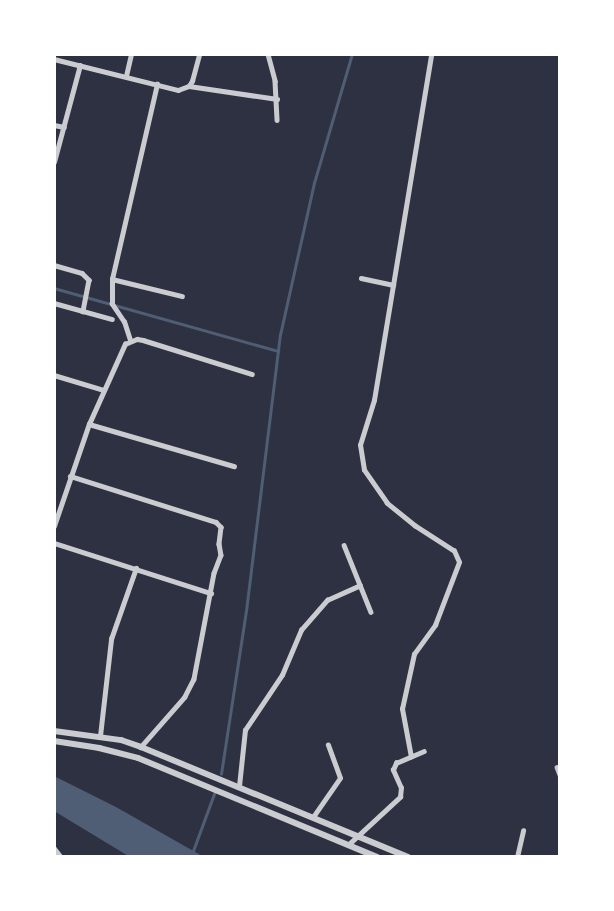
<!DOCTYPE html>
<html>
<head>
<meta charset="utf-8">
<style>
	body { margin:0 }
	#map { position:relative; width:614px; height:911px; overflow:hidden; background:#2d3142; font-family:Manrope,sans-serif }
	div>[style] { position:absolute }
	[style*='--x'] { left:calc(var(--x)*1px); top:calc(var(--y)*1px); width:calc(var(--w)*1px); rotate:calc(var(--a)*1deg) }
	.water>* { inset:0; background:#4f5d75 }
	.stream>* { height:2.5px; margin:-1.25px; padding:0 1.25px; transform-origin:1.25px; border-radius:1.25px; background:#4f5d75 }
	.minor>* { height:4.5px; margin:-2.25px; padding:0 2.25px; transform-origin:2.25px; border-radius:2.25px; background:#caccd0 }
	.tertiary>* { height:6px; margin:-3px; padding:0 3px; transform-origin:3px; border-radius:3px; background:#caccd0 }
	span { translate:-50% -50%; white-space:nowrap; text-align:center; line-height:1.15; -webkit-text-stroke:6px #fff; paint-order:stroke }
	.frame { position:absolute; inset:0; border:56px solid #fff; pointer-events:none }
</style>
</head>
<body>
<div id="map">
	<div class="water">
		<i style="clip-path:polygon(54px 776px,116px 807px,204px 857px,130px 857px,54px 811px)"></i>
	</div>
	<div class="stream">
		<i style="--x:54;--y:288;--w:233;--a:15.7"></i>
		<i style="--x:221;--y:774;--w:165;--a:-81.3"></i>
		<i style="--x:246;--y:611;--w:278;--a:-83"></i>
		<i style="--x:280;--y:335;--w:156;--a:-77.4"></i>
		<i style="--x:314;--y:183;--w:134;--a:-73.6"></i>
		<i style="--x:193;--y:851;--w:61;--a:-69.8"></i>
	</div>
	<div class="minor">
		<i style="--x:268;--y:54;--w:28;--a:75"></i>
		<i style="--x:275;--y:81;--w:39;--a:87"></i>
		<i style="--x:54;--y:59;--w:128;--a:14"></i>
		<i style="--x:178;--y:90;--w:12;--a:-20"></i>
		<i style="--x:189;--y:86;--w:6;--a:-59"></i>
		<i style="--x:192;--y:81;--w:28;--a:-75"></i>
		<i style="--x:126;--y:76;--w:23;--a:-77"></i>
		<i style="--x:189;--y:86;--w:89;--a:8.4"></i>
		<i style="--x:54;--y:125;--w:10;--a:11"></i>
		<i style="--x:54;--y:162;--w:100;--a:-75"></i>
		<i style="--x:54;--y:265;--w:29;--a:16"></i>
		<i style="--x:82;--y:273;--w:10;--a:45"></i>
		<i style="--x:89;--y:280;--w:32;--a:101"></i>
		<i style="--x:361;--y:278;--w:33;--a:12"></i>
		<i style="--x:112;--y:279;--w:72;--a:13.7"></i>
		<i style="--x:54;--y:303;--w:60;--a:15.4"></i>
		<i style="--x:130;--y:340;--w:19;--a:-108"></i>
		<i style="--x:124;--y:322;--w:22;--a:-124"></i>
		<i style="--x:112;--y:304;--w:25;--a:-90"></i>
		<i style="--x:112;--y:279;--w:200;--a:-77"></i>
		<i style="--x:54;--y:375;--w:52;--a:16.7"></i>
		<i style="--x:89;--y:424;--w:151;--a:16.2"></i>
		<i style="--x:70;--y:476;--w:153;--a:17.5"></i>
		<i style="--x:216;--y:522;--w:7;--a:45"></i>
		<i style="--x:221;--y:527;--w:17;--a:97"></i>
		<i style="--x:219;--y:544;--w:11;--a:80"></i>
		<i style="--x:221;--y:555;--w:19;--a:111"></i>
		<i style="--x:214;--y:573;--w:108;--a:100.7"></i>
		<i style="--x:194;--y:679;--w:20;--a:117"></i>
		<i style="--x:185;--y:697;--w:67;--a:131.3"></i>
		<i style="--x:54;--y:526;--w:108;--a:-71.1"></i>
		<i style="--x:89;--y:424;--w:88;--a:-65.8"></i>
		<i style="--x:125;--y:344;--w:13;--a:-23"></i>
		<i style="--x:137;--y:339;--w:6;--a:9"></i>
		<i style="--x:143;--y:340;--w:114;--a:17.3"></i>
		<i style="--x:54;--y:543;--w:165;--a:17.7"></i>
		<i style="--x:344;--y:545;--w:72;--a:68.1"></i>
		<i style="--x:100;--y:736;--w:98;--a:-83.5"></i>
		<i style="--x:111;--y:639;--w:75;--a:-70.6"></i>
		<i style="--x:411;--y:757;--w:49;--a:-100.6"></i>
		<i style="--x:402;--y:709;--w:56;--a:-77.7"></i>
		<i style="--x:414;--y:654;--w:36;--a:-54"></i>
		<i style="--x:435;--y:625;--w:67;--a:-69.1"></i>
		<i style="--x:459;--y:562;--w:12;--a:-114"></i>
		<i style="--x:454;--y:551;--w:46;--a:-147.3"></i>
		<i style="--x:415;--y:526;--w:36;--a:-141"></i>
		<i style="--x:387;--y:503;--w:40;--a:-124.9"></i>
		<i style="--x:364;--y:470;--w:25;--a:-99"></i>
		<i style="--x:360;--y:445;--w:47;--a:-72.7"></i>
		<i style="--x:374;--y:400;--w:351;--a:-80.6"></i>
		<i style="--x:557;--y:767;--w:9;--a:69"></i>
		<i style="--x:239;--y:786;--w:56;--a:-83.9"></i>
		<i style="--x:245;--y:730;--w:66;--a:-56.1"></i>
		<i style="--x:282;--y:675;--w:49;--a:-67.1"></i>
		<i style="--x:301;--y:630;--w:40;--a:-49"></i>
		<i style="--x:327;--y:600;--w:36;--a:-24"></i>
		<i style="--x:313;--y:817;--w:47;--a:-55.3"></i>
		<i style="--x:340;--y:778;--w:35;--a:-110"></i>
		<i style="--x:348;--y:845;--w:71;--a:-42.7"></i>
		<i style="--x:400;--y:797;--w:9;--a:-84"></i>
		<i style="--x:401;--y:788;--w:20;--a:-114"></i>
		<i style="--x:393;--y:770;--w:8;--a:-67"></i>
		<i style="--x:396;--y:763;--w:30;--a:-23"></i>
		<i style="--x:54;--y:848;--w:11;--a:52"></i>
		<i style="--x:517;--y:857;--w:27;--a:-77"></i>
	</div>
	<div class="tertiary">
		<i style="--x:54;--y:731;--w:68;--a:7.7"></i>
		<i style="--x:121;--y:740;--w:21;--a:19"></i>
		<i style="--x:141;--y:747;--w:289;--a:22.4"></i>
		<i style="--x:54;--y:741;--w:46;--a:8.8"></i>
		<i style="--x:99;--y:748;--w:40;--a:14.4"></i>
		<i style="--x:138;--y:758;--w:259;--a:22.5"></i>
	</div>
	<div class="frame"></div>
</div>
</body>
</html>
